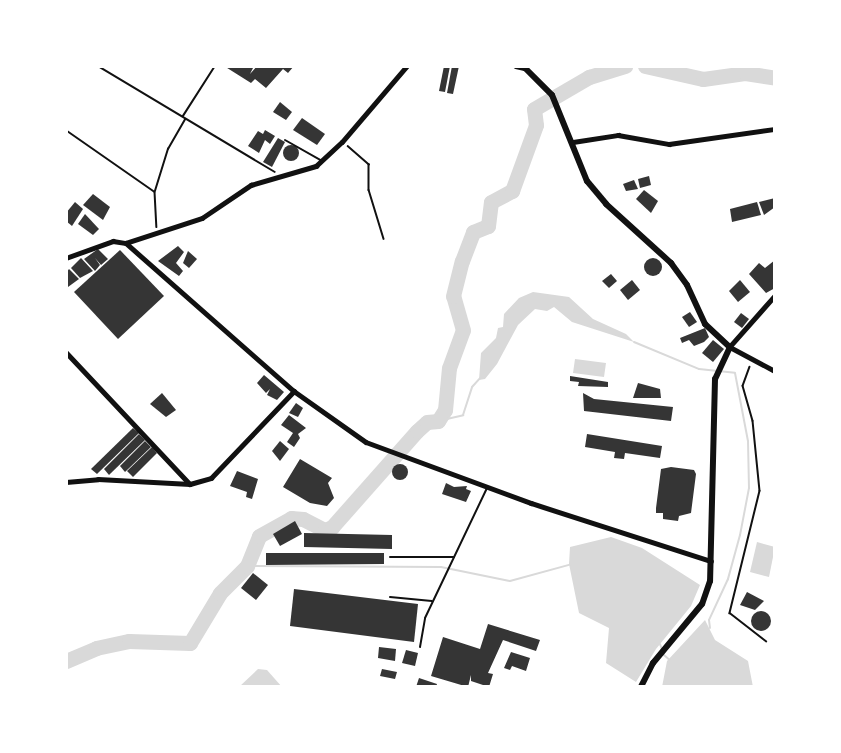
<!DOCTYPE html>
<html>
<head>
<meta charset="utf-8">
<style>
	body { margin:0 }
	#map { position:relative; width:841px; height:753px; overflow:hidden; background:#fff; font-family:"Titillium Web",sans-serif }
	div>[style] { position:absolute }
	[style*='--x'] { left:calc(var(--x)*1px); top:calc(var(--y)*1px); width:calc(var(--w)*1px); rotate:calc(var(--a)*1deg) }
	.water>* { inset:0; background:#d9d9d9 }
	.stream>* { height:2px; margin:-1px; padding:0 1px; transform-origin:1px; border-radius:1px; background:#d9d9d9 }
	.river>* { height:15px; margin:-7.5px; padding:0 7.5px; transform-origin:7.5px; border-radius:7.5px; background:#d9d9d9 }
	.building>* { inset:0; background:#353535 }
	.round { border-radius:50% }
	.path>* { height:1.5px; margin:-0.75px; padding:0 0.75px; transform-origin:0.75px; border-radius:0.75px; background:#111 }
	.service>* { height:2px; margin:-1px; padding:0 1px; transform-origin:1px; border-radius:1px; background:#111 }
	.minor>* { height:4.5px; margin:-2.25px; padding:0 2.25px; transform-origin:2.25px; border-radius:2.25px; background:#111 }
	.tertiary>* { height:6px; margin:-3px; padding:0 3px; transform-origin:3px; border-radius:3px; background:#111 }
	span { translate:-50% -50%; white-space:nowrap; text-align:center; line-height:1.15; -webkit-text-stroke:4.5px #fff; paint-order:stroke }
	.frame { position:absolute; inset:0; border:68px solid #fff; pointer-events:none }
</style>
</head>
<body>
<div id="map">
	<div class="water">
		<i style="clip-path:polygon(533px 292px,569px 297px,593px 319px,626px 334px,634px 342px,572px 322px,554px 307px,547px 311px,535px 309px,518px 325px,497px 364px,485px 379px,479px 380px,481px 353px,496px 338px,498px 328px,503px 327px,504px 314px,519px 298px)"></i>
		<i style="clip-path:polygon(575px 359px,606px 363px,604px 377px,573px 373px)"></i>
		<i style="clip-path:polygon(611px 537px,642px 548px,700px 585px,691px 606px,656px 649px,636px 682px,606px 663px,609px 628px,579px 613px,569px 564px,570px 547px)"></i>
		<i style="clip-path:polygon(757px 542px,775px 547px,769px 577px,750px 572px)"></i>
		<i style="clip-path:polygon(705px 620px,715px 640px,748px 661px,753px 687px,662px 687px,667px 661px)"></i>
		<i style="clip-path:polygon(258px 669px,267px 670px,282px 687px,239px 687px)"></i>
	</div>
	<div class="stream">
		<i style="--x:634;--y:342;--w:70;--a:22.6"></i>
		<i style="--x:699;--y:369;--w:36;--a:6"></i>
		<i style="--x:735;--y:373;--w:69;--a:79.2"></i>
		<i style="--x:748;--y:441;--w:47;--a:88.8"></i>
		<i style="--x:749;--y:488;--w:48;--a:100.8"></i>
		<i style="--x:740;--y:535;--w:46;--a:105.3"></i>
		<i style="--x:728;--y:579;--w:45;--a:114.9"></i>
		<i style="--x:709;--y:620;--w:8;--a:83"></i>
		<i style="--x:438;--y:421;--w:26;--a:-13"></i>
		<i style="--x:463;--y:415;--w:29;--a:-72"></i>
		<i style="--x:472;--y:387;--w:12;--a:-48"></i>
		<i style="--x:247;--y:566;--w:194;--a:0.3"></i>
		<i style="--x:441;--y:567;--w:70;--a:11.5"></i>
		<i style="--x:510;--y:581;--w:64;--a:-15.3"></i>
		<i style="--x:660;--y:644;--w:12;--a:70"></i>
		<i style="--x:664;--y:655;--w:9;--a:41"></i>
	</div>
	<div class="river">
		<i style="--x:645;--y:66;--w:59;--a:12.6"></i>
		<i style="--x:703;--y:79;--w:42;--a:-8.1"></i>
		<i style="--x:745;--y:73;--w:30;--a:9"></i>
		<i style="--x:66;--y:661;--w:33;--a:-23"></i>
		<i style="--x:96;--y:648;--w:34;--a:-12"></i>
		<i style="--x:129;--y:641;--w:61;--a:1.9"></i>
		<i style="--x:190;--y:643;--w:58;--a:-59"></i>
		<i style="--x:220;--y:593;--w:38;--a:-45"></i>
		<i style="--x:247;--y:566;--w:32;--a:-68"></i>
		<i style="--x:259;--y:536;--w:37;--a:-29"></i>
		<i style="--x:291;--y:518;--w:12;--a:5"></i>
		<i style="--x:303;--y:519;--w:25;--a:27"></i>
		<i style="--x:325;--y:530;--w:8;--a:-23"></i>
		<i style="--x:332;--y:527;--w:128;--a:-48.5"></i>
		<i style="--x:417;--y:431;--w:13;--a:-42"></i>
		<i style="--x:427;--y:422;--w:11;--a:-5"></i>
		<i style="--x:438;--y:421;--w:13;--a:-58"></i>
		<i style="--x:445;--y:410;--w:42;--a:-84.6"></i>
		<i style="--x:449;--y:368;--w:40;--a:-69.8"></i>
		<i style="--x:463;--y:330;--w:35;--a:-106"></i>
		<i style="--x:453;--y:296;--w:36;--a:-76"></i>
		<i style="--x:462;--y:261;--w:31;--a:-69"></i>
		<i style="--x:473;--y:232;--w:16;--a:-22"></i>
		<i style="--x:488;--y:226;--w:24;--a:-83"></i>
		<i style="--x:491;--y:202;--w:24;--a:-28"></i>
		<i style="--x:512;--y:191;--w:70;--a:-70"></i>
		<i style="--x:536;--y:125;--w:16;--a:-97"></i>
		<i style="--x:534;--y:109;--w:64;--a:-30.2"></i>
		<i style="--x:589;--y:77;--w:38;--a:-17"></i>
	</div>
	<div class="building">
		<i style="clip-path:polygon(224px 66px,254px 66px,250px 74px,257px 66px,294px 66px,288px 73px,283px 69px,266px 88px,255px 79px,251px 83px)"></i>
		<i style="clip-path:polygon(444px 66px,450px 66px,445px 92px,439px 91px)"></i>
		<i style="clip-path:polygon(452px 66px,459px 66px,453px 94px,447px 93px)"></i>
		<i style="clip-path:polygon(280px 102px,292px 112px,286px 120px,273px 112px)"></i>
		<i style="clip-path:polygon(302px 118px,325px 134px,317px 145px,293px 130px)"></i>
		<i style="clip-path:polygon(265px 130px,275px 136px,270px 144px,265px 140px,259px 153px,248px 146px,258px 131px,263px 134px)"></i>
		<i style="clip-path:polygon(278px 138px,285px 142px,272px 167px,263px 162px)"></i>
		<i class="round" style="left:283px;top:145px;width:16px;height:16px"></i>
		<i style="clip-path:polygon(649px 176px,651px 185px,640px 188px,638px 179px)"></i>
		<i style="clip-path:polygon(634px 180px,638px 189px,626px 191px,623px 184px)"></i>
		<i style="clip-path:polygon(644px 190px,658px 201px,651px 213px,636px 199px)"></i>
		<i style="clip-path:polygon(93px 194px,110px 207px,103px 220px,83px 205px)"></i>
		<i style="clip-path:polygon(775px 198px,775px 207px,764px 215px,759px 202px)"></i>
		<i style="clip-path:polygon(75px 202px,83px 209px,72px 226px,66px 221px,66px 213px)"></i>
		<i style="clip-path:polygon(757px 202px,761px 215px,732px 222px,730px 209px)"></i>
		<i style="clip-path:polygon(85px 214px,99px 229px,93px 235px,78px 224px)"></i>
		<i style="clip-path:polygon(178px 246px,184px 252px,176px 263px,183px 271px,179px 276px,158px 261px)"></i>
		<i style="clip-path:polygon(98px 249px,108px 259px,101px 265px,95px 258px,100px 265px,95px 271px,84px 259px)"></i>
		<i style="clip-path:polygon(120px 250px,164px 296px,118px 339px,74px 292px)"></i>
		<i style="clip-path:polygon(188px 251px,197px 259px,189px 268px,183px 263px)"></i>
		<i class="round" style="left:644px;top:258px;width:18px;height:18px"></i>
		<i style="clip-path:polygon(81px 258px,93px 271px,80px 278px,71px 268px)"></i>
		<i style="clip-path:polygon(775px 260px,775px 288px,766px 293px,749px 274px,759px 263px,765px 268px)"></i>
		<i style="clip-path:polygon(69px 269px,79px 279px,68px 287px,66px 273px)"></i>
		<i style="clip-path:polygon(611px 274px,617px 281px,609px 288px,602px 281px)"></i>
		<i style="clip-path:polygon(632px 280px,640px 290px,628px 300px,620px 290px)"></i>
		<i style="clip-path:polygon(740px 280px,750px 292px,738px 302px,729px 291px)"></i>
		<i style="clip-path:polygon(690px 312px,697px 322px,689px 327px,682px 317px)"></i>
		<i style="clip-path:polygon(741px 313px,749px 319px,742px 328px,734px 322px)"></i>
		<i style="clip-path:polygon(705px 328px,709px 337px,704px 342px,694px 346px,689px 340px,682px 343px,680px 338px)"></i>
		<i style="clip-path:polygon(713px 340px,724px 349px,713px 362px,702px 353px)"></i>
		<i style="clip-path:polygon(264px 375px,284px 392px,277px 400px,267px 395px,270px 389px,266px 393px,257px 383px)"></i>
		<i style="clip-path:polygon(570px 376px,608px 382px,608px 387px,578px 386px,579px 382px,570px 381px)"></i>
		<i style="clip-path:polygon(638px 383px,660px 389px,661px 398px,633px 398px)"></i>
		<i style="clip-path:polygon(162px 393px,176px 410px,166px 417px,150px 404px)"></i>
		<i style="clip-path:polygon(583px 393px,594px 399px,673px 407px,671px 421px,584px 411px)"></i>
		<i style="clip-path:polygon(296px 403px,303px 408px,298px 417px,289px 413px)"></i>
		<i style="clip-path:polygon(289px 415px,306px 428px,298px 434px,300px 438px,294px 447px,287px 442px,293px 433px,281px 425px)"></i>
		<i style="clip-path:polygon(133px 428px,139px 433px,97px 474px,91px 469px)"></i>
		<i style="clip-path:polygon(139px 434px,145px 440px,109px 475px,104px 469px)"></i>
		<i style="clip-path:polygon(587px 434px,662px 446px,660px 458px,625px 453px,624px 459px,614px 458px,615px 452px,585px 447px)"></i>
		<i style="clip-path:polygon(145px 441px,151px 447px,125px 472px,120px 466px)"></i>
		<i style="clip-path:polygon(280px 441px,289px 449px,280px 461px,272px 451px)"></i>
		<i style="clip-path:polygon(152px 447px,157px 453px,133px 477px,127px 471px)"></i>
		<i style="clip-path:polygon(300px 459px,332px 478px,328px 483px,334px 498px,327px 506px,310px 503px,283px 487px)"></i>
		<i class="round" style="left:392px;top:464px;width:16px;height:16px"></i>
		<i style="clip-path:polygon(671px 467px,694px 470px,696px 474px,691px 513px,679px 516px,678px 521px,663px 519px,663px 513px,656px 513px,656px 508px,661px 469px)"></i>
		<i style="clip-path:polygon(237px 471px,258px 479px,252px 499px,246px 497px,247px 492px,230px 486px)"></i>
		<i style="clip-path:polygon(446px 483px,454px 487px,467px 486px,466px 489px,471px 491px,466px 502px,442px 494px)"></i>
		<i style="clip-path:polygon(295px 521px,302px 534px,280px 546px,273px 534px)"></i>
		<i style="clip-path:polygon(304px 533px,392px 535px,392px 549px,304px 547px)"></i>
		<i style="clip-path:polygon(266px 553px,384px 553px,384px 564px,266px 565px)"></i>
		<i style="clip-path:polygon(253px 573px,268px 585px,256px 600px,241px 588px)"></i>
		<i style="clip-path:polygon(294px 589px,418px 604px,414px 642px,290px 626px)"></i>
		<i style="clip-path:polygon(747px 592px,764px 601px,755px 610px,740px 605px)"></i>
		<i class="round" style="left:751px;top:611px;width:20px;height:20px"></i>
		<i style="clip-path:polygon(488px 624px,540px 640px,536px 651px,503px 640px,488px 673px,493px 674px,489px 687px,471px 681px,471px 675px,468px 687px,431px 676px,443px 637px,480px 649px)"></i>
		<i style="clip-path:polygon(379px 647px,396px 649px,395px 661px,378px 658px)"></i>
		<i style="clip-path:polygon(406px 650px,418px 653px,415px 666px,402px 663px)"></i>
		<i style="clip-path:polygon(511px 652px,530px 658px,526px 671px,512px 666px,510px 670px,504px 668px)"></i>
		<i style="clip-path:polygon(382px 669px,397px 672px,395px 679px,380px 676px)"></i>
		<i style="clip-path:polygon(419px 678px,437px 684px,436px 687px,416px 687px)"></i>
	</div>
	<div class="path">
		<i style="--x:98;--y:66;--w:206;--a:30.9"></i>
		<i style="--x:183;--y:116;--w:59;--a:-57.4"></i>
		<i style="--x:66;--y:130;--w:108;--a:34.9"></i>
		<i style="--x:155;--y:192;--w:35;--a:87"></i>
		<i style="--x:348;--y:146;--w:28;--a:41"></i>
		<i style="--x:369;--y:164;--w:26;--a:90"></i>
		<i style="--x:369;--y:190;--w:51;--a:73"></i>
		<i style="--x:155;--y:191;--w:44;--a:-72.8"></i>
		<i style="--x:168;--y:149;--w:34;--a:-60"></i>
		<i style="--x:750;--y:367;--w:20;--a:110"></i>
		<i style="--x:743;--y:386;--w:36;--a:74"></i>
		<i style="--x:753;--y:421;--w:70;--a:84.3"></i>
		<i style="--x:760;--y:491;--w:126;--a:103.8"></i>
		<i style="--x:730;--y:613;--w:46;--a:37.9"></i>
	</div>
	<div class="service">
		<i style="--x:285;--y:140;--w:43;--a:29.6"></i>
		<i style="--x:390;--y:557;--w:64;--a:0"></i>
		<i style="--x:390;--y:597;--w:42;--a:5.4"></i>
		<i style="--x:420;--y:647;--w:29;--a:-80"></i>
		<i style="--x:425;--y:618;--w:144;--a:-64.5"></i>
	</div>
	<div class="minor">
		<i style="--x:573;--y:142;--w:46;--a:-8.8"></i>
		<i style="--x:618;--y:135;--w:52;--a:10"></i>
		<i style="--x:669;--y:144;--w:107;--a:-8.1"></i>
		<i style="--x:126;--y:243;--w:80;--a:-18.2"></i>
		<i style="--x:202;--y:218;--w:59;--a:-34"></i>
		<i style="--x:251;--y:185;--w:68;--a:-16.3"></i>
		<i style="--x:316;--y:166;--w:35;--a:-43"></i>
		<i style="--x:342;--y:142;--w:100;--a:-49.5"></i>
		<i style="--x:66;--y:258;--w:50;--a:-19.9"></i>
		<i style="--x:113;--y:241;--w:13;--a:9"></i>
		<i style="--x:126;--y:243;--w:224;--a:41.4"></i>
		<i style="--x:294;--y:391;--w:88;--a:35.3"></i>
		<i style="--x:366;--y:442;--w:176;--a:20.3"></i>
		<i style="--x:531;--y:503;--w:189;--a:17.9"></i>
		<i style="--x:775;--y:296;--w:68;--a:131.4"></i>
		<i style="--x:730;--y:347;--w:51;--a:28.1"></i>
		<i style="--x:66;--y:352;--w:181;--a:46.8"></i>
		<i style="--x:66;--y:482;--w:32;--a:-5"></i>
		<i style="--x:98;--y:479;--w:92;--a:3.1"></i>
		<i style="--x:190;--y:484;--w:22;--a:-16"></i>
		<i style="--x:211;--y:478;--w:120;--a:-46.3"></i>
	</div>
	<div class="tertiary">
		<i style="--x:516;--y:66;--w:9;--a:13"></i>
		<i style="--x:525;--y:68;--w:38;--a:45"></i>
		<i style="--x:552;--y:95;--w:93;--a:67.9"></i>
		<i style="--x:587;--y:181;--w:30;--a:50"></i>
		<i style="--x:606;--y:204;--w:88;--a:42.2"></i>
		<i style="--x:671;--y:263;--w:27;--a:54"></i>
		<i style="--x:687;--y:285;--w:43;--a:65.2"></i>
		<i style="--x:705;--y:324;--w:34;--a:43"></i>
		<i style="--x:730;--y:347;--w:35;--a:115"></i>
		<i style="--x:715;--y:379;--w:202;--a:91.4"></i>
		<i style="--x:710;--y:581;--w:24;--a:109"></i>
		<i style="--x:702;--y:604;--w:77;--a:129.7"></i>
		<i style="--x:653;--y:663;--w:27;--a:117"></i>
	</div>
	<div class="frame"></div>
</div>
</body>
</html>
